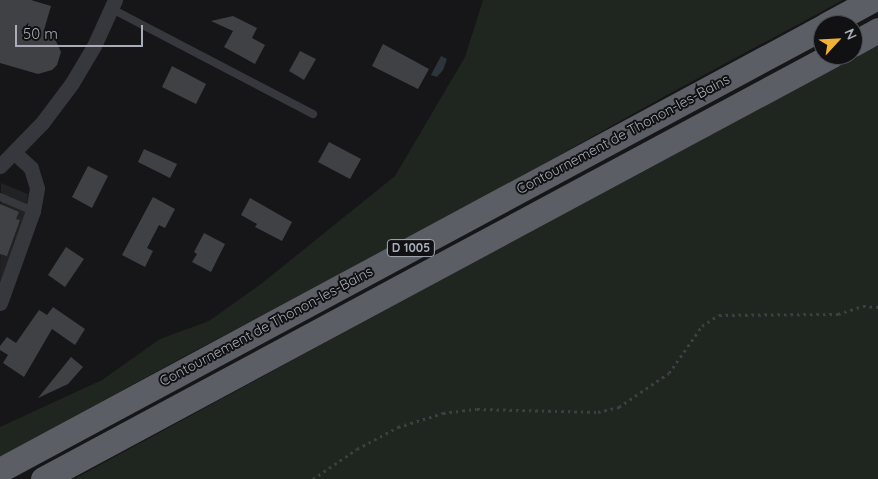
<!DOCTYPE html>
<html>
<head>
<meta charset="utf-8">
<style>
	body { margin:0 }
	#map { position:relative; width:878px; height:479px; overflow:hidden; background:#161618; font-family:Quicksand,sans-serif }
	div>[style] { position:absolute }
	[style*='--x'] { left:calc(var(--x)*1px); top:calc(var(--y)*1px); width:calc(var(--w)*1px); rotate:calc(var(--a)*1deg) }
	.built>* { inset:0; background:#222225 }
	.green>* { inset:0; background:#1e261f }
	.water>* { inset:0; background:#2c353c }
	.building>* { inset:0; background:#404145 }
	.path>* { height:3px; margin-top:-1.5px; transform-origin:0; background:repeating-linear-gradient(90deg,#3d3f44 0 2.5px,transparent 0 6.5px) }
	.service>* { height:8px; margin:-4px; padding:0 4px; transform-origin:4px; border-radius:4px; background:#37383d }
	.minor>* { height:15px; margin:-7.5px; padding:0 7.5px; transform-origin:7.5px; border-radius:7.5px; background:#37383d }
	.trunk>* { height:25px; margin:-12.5px; padding:0 12.5px; transform-origin:12.5px; border-radius:12.5px; background:#5b5e65 }
	span { translate:-50% -50%; white-space:nowrap; text-align:center; line-height:1.15; -webkit-text-stroke:4px #111113; paint-order:stroke }
	.shield-label span { padding:1px 4px; background:#111113; border:1px solid; border-radius:4px; -webkit-text-stroke-width:0 }
	.shield-label { font-size:12px; color:#a8adb8; font-weight:700 }
	.street-label { font-size:14px; color:#a8adb8 }
	.north { position:absolute; left:813px; top:15px; width:50px; height:50px; box-sizing:border-box; background:#111113; border:1px solid #4d4f55; border-radius:50%; rotate:65deg; font-size:14px; font-weight:700; line-height:20px; text-align:center; color:#a8adb8 }
	.north::after { content:''; display:block; margin:auto; width:18px; height:22px; background:#f2b134; clip-path:polygon(50% 0,100% 100%,50% 72%,0 100%) }
	.scale { position:absolute; left:15px; top:25px; width:128px; height:22px; box-sizing:border-box; border:2px solid #a8adb8; border-top:0; padding-left:6px; font-size:15px; line-height:18px; white-space:nowrap; color:#a8adb8; -webkit-text-stroke:4px #111113; paint-order:stroke }
</style>
</head>
<body>
<div id="map">
	<div class="built">
		<i style="clip-path:polygon(1px 183px,28px 194px,24px 222px,0 288px)"></i>
	</div>
	<div class="green">
		<i style="clip-path:polygon(483px 0,843px 0,665px 96px,470px 205px,185px 356px,0 457px,0 427px,102px 380px,160px 339px,209px 321px,261px 284px,395px 176px,465px 57px)"></i>
		<i style="clip-path:polygon(878px 43px,878px 479px,74px 479px,665px 158px)"></i>
	</div>
	<div class="water">
		<i style="clip-path:polygon(441px 56px,447px 59px,443px 70px,437px 77px,431px 75px)"></i>
	</div>
	<div class="building">
		<i style="clip-path:polygon(0 0,31px 0,51px 6px,44px 30px,55px 39px,61px 52px,57px 65px,52px 70px,38px 74px,0 63px)"></i>
		<i style="clip-path:polygon(233px 16px,257px 28px,252px 38px,265px 45px,255px 64px,224px 47px,233px 31px,211px 21px)"></i>
		<i style="clip-path:polygon(383px 44px,429px 69px,418px 89px,372px 66px)"></i>
		<i style="clip-path:polygon(300px 51px,316px 59px,304px 80px,289px 71px)"></i>
		<i style="clip-path:polygon(172px 66px,206px 84px,196px 104px,162px 87px)"></i>
		<i style="clip-path:polygon(329px 142px,361px 159px,350px 179px,318px 162px)"></i>
		<i style="clip-path:polygon(144px 149px,177px 164px,170px 178px,138px 162px)"></i>
		<i style="clip-path:polygon(88px 166px,108px 176px,92px 208px,72px 197px)"></i>
		<i style="clip-path:polygon(153px 197px,175px 209px,165px 228px,159px 225px,147px 248px,153px 251px,145px 267px,122px 255px)"></i>
		<i style="clip-path:polygon(250px 198px,292px 222px,282px 241px,255px 227px,257px 224px,241px 215px)"></i>
		<i style="clip-path:polygon(0 204px,19px 212px,16px 219px,20px 220px,7px 256px,0 254px)"></i>
		<i style="clip-path:polygon(204px 233px,225px 244px,211px 272px,192px 262px,197px 254px,194px 252px)"></i>
		<i style="clip-path:polygon(66px 247px,84px 259px,65px 287px,48px 275px)"></i>
		<i style="clip-path:polygon(53px 307px,85px 329px,75px 345px,52px 329px,24px 377px,3px 363px,8px 355px,0 350px,0 346px,7px 337px,16px 343px,39px 310px,47px 315px)"></i>
		<i style="clip-path:polygon(71px 357px,83px 367px,68px 384px,38px 398px)"></i>
	</div>
	<div class="path">
		<i style="--x:313;--y:479;--w:53;--a:-34.3"></i>
		<i style="--x:357;--y:449;--w:47;--a:-28.2"></i>
		<i style="--x:398;--y:427;--w:47;--a:-17.3"></i>
		<i style="--x:443;--y:413;--w:34;--a:-7"></i>
		<i style="--x:477;--y:409;--w:121;--a:1.4"></i>
		<i style="--x:598;--y:412;--w:22;--a:-13"></i>
		<i style="--x:619;--y:407;--w:60;--a:-34.2"></i>
		<i style="--x:669;--y:373;--w:57;--a:-54.9"></i>
		<i style="--x:702;--y:326;--w:20;--a:-33"></i>
		<i style="--x:719;--y:315;--w:119;--a:-0.5"></i>
		<i style="--x:838;--y:314;--w:26;--a:-18"></i>
		<i style="--x:863;--y:306;--w:15;--a:4"></i>
	</div>
	<div class="service">
		<i style="--x:112;--y:9;--w:227;--a:27.6"></i>
		<i style="--x:0;--y:197;--w:36;--a:23"></i>
	</div>
	<div class="minor">
		<i style="--x:0;--y:166;--w:60;--a:-45.7"></i>
		<i style="--x:42;--y:123;--w:50;--a:-53.1"></i>
		<i style="--x:72;--y:83;--w:43;--a:-59.3"></i>
		<i style="--x:94;--y:46;--w:51;--a:-65.5"></i>
		<i style="--x:0;--y:303;--w:98;--a:-70.3"></i>
		<i style="--x:33;--y:211;--w:23;--a:-80"></i>
		<i style="--x:37;--y:188;--w:21;--a:-107"></i>
		<i style="--x:31;--y:168;--w:23;--a:-137"></i>
	</div>
	<div class="trunk">
		<i style="--x:826;--y:25;--w:52;--a:-28.5"></i>
		<i style="--x:853;--y:44;--w:29;--a:-29"></i>
		<i style="--x:0;--y:470;--w:935;--a:-28.29"></i>
		<i style="--x:43;--y:479;--w:896;--a:-28.25"></i>
	</div>
	<div class="shield-label">
		<span style="left:411px;top:248px">D 1005</span>
	</div>
	<div class="street-label">
		<span style="left:623px;top:134px;rotate:-28deg">Contournement de Thonon-les-Bains</span>
		<span style="left:266px;top:326px;rotate:-28deg">Contournement de Thonon-les-Bains</span>
	</div>
	<div class="north">N</div>
	<div class="scale">50 m</div>
</div>
</body>
</html>
